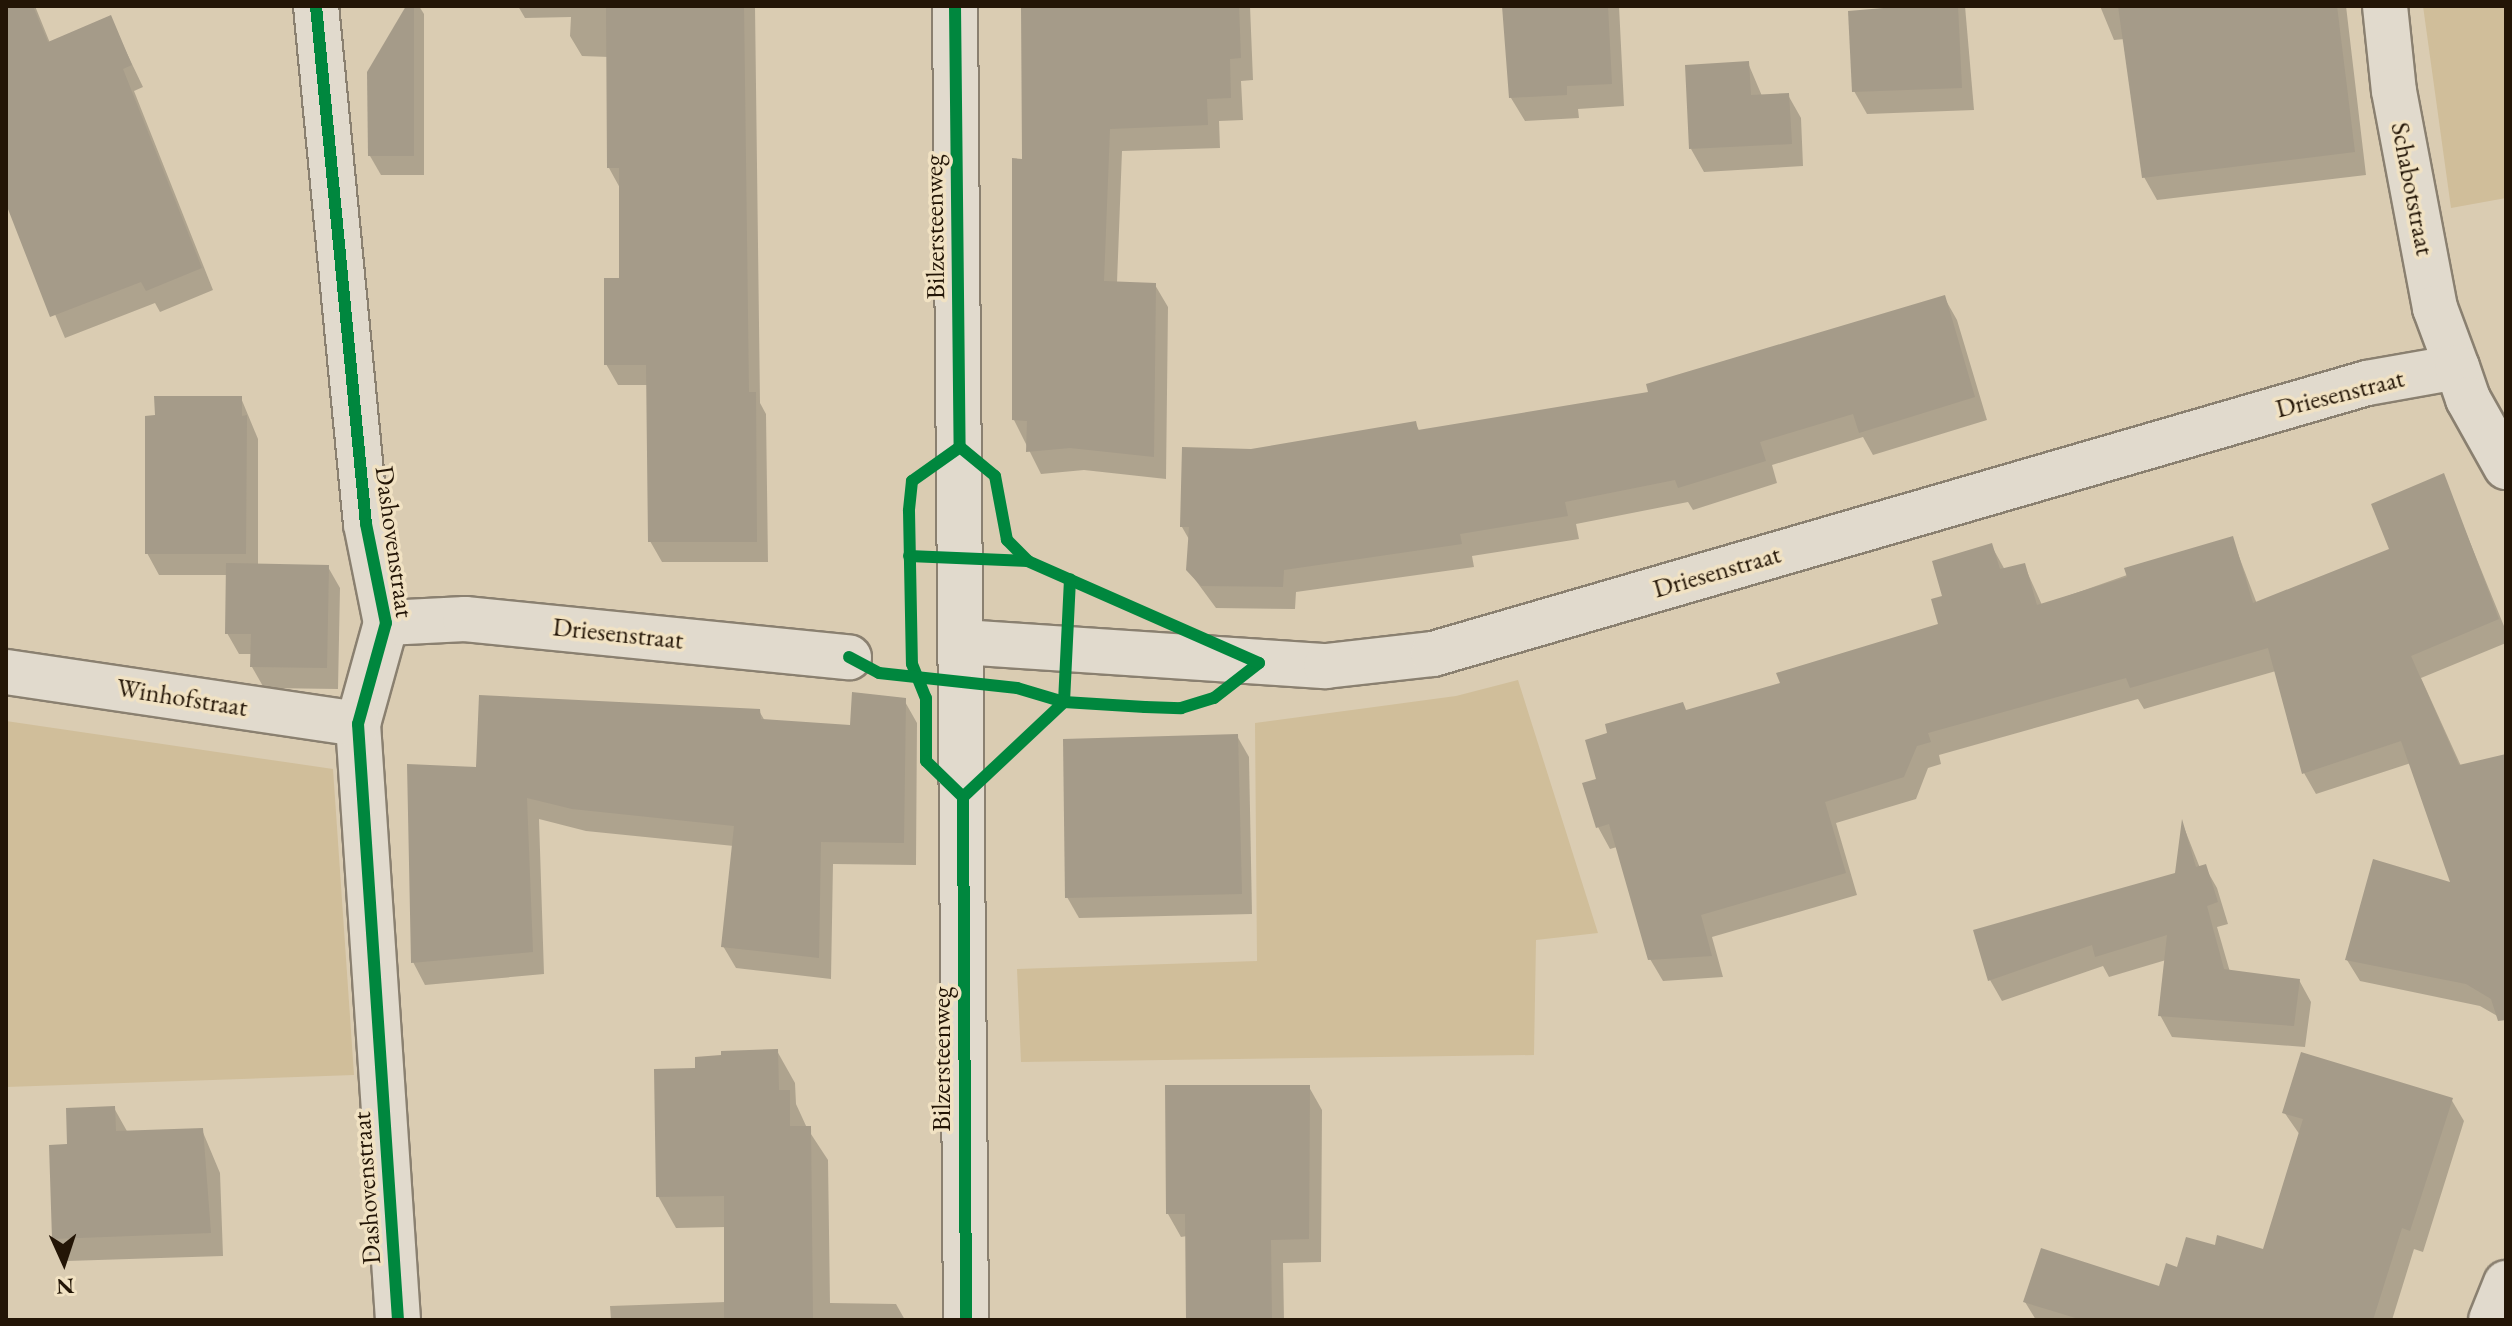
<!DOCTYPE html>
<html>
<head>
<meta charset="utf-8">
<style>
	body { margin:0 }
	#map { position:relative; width:2512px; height:1326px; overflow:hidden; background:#daccb2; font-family:"EB Garamond",serif }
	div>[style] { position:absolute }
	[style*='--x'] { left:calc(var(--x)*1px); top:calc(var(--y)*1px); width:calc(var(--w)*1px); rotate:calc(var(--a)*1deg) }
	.green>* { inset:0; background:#d0be9a }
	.shadow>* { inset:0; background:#0003 }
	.building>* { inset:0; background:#a59b89 }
	.roads { filter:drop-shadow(2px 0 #8a8070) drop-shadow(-2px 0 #8a8070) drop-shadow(0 2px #8a8070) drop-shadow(0 -2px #8a8070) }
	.minor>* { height:44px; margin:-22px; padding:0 22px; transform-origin:22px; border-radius:22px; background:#e1dacd }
	.tertiary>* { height:44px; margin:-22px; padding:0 22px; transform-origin:22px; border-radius:22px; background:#e1dacd }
	.secondary>* { height:44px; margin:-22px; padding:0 22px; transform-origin:22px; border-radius:22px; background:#e1dacd }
	.cycleway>* { height:12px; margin:-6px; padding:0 6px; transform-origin:6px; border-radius:6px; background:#00873e }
	span { translate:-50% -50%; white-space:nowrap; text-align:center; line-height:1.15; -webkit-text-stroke:7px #f1e2c3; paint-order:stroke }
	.street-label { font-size:26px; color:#231506 }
	.frame { position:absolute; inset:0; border:8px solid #231506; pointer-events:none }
	.north { position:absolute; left:24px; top:1222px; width:80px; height:80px; -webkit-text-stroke:6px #f1e2c3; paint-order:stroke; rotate:177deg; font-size:22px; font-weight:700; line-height:32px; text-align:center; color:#231506 }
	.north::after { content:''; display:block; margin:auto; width:28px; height:36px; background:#231506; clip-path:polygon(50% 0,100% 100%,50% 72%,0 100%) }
</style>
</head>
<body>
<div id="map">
	<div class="green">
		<i style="clip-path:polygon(2423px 6px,2506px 6px,2506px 198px,2451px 208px)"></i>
		<i style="clip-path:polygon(1518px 680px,1598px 933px,1536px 940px,1534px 1055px,1021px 1062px,1017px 969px,1257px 961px,1255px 723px,1456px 696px)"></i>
		<i style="clip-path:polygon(6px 721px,333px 769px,354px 1075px,6px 1087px)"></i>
	</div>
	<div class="shadow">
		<i style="clip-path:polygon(6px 6px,35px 6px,50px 43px,110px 18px,143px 87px,134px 91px,213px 290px,160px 312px,155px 303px,65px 338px,6px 198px)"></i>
		<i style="clip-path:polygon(409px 6px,419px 6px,424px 14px,424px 175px,381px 175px,370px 156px)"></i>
		<i style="clip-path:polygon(518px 6px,755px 6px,760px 403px,766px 414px,768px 562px,662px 562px,650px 541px,649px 385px,618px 385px,606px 364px,621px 280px,620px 188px,609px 168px,609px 57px,582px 56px,570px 36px,571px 17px,525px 18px)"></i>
		<i style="clip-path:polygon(1024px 6px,1250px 6px,1253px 80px,1241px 81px,1243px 120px,1219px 121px,1220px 148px,1122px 151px,1117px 283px,1155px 285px,1168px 307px,1166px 479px,1084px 470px,1041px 474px,1014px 420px,1024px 161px)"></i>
		<i style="clip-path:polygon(1504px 6px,1619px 6px,1624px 106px,1578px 109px,1579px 118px,1525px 121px,1511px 98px)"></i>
		<i style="clip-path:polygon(1909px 6px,1965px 6px,1974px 110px,1867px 114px,1854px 91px)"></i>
		<i style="clip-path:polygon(2100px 6px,2346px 6px,2366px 175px,2157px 200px,2144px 177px,2125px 39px,2114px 40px)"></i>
		<i style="clip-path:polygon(1748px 63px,1762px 96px,1788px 95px,1801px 118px,1803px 166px,1704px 172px,1691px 149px)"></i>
		<i style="clip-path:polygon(1944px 297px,1957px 320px,1987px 420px,1873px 455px,1863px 437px,1772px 465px,1777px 483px,1693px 510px,1688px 502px,1576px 524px,1579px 539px,1472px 556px,1474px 567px,1296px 592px,1295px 609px,1216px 608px,1188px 570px,1190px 541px,1182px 527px,1251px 451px,1415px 423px,1420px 432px,1651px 394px)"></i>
		<i style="clip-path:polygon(241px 398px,258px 439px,258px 566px,328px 567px,340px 588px,338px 689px,264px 688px,252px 667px,252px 654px,239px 654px,227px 633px,228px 575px,159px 575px,147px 553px)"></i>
		<i style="clip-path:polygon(2443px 476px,2506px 631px,2506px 643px,2421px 678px,2461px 766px,2506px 756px,2506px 1021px,2480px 1006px,2360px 981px,2347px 960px,2453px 885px,2411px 763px,2316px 794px,2304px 773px,2276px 671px,2144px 709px,2138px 699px,1939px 755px,1941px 764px,1928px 768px,1916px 799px,1836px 823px,1857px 895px,1712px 937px,1723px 977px,1663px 981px,1650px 959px,1617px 847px,1610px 849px,1598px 827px,1599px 780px,1687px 712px,1782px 685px,1941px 625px,1945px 597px,1991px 545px,2005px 570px,2024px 565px,2042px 605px,2232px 538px,2257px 604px,2392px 550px)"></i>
		<i style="clip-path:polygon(904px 700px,917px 723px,916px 865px,833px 864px,831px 979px,736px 968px,723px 946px,734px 846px,586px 831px,539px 819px,544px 974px,425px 985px,413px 962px,478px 769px,759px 711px,765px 721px,852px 727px)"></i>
		<i style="clip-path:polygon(1237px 736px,1249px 757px,1252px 914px,1079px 918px,1067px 897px)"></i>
		<i style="clip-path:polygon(2183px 825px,2200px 868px,2205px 867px,2217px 888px,2228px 924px,2217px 927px,2230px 972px,2299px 980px,2311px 1002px,2305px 1047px,2172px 1037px,2160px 1015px,2166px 960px,2109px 977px,2103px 966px,2002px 1001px,1990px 980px,2176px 874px)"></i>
		<i style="clip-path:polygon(777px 1051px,795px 1083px,796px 1104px,807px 1128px,828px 1160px,830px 1303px,896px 1304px,905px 1320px,611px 1320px,610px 1306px,726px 1302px,726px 1227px,676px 1228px,658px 1196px,697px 1070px)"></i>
		<i style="clip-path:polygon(1309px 1087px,1322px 1110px,1321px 1262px,1283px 1263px,1284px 1320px,1188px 1320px,1187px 1236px,1181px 1237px,1168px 1214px)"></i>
		<i style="clip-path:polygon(2451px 1099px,2464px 1121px,2423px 1252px,2414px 1249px,2392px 1320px,2036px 1320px,2025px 1302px,2161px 1289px,2178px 1269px,2216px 1248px,2265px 1251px,2300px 1135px,2284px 1112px)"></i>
		<i style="clip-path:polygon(114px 1108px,128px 1133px,202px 1130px,220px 1173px,223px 1256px,67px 1261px,54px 1238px,69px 1146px)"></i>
	</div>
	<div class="building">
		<i style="clip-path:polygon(6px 6px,33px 6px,48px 42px,111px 15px,132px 65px,123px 69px,202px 268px,146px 291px,141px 282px,50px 317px,6px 204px)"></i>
		<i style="clip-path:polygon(406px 6px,414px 6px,414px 156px,368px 156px,367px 72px)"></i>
		<i style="clip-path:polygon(744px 6px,749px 392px,756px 392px,757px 542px,648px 542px,646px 365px,604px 365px,604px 278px,619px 278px,619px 168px,607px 168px,606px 8px)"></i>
		<i style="clip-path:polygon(1021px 6px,1239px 6px,1241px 58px,1230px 59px,1231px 98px,1207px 99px,1208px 125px,1110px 129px,1104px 281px,1156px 283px,1154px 457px,1070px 448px,1026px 452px,1027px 421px,1012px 420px,1012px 158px,1022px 159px)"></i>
		<i style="clip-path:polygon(1502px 6px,1608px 6px,1612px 84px,1567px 86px,1567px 95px,1509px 98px)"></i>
		<i style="clip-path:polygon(1907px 6px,1958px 6px,1962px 88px,1852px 92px,1848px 11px)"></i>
		<i style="clip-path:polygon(2118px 6px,2337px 6px,2355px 152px,2142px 178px)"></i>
		<i style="clip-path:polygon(1749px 61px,1751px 95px,1789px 93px,1792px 144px,1689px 149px,1685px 65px)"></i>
		<i style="clip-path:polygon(1945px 295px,1975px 397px,1859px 433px,1853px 414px,1760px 442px,1766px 461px,1678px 488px,1675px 480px,1565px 502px,1568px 516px,1460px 534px,1462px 544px,1284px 570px,1283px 587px,1201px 586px,1186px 570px,1189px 527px,1180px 527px,1182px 447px,1251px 449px,1416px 421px,1418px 430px,1648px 392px,1646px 384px)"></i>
		<i style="clip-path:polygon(154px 396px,242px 396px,242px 416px,247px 415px,246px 554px,145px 554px,145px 416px,155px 415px)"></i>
		<i style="clip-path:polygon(2444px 473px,2499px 619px,2411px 656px,2459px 765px,2506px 754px,2506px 1020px,2498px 1021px,2491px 999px,2466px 984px,2345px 960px,2373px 859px,2450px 882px,2401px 741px,2302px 774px,2268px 648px,2130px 688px,2126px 678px,1928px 733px,1931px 742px,1917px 746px,1904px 777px,1825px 802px,1846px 873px,1701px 915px,1712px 956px,1648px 960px,1609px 824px,1596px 828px,1582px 783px,1596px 779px,1585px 740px,1607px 733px,1605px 724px,1683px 702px,1686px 710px,1780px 683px,1776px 673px,1938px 624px,1931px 599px,1942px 596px,1932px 561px,1992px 543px,2000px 569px,2025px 563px,2037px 605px,2127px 577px,2124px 568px,2233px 536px,2253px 603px,2389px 549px,2371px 504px)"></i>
		<i style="clip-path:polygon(226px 563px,329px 565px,327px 668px,250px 667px,251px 634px,225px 634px)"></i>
		<i style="clip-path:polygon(852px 692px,906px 698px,904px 843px,821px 842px,819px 958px,721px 947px,734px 826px,572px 809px,527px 798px,533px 952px,411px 963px,407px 764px,476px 767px,479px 695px,760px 709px,761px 719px,850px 725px)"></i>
		<i style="clip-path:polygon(1238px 734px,1242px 894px,1065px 898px,1063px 739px)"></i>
		<i style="clip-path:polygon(2182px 819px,2196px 867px,2206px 864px,2218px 902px,2207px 906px,2224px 969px,2300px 979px,2294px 1026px,2158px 1016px,2167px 935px,2095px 957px,2092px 945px,1988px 981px,1973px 930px,2175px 873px)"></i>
		<i style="clip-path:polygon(778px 1049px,779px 1090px,790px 1090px,790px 1126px,811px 1126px,813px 1320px,724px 1320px,724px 1196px,656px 1197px,654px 1069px,695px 1068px,695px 1057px,721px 1055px,721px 1051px)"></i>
		<i style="clip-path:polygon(2301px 1052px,2453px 1098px,2410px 1231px,2402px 1228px,2373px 1320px,2082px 1320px,2023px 1302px,2041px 1248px,2159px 1286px,2166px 1263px,2177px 1267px,2186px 1237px,2215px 1245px,2217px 1235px,2263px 1249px,2303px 1119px,2282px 1113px)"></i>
		<i style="clip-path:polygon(1165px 1085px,1310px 1085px,1309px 1239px,1271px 1240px,1272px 1320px,1186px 1320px,1185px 1214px,1166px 1214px)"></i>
		<i style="clip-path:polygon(115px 1106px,116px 1131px,203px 1128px,211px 1233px,52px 1239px,49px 1145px,67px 1144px,66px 1108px)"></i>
	</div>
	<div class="roads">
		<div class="minor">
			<i style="--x:316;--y:6;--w:520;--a:84.49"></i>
			<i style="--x:366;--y:524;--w:101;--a:78.6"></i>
			<i style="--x:386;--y:623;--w:105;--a:105.5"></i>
			<i style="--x:358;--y:724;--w:597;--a:86.16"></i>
			<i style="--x:2385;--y:6;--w:85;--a:84"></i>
			<i style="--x:2394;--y:91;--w:221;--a:79.3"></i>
			<i style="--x:2435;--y:308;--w:63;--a:69.6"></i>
			<i style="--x:386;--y:623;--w:79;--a:-2.9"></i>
			<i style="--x:465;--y:619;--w:386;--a:5.7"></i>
			<i style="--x:6;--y:672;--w:356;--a:8.4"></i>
			<i style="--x:2491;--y:1320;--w:40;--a:-68"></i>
		</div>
		<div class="tertiary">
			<i style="--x:962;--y:642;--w:365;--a:3.8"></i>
			<i style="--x:1326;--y:666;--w:108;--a:-6.4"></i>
			<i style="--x:1433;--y:654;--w:973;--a:-16.18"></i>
			<i style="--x:2367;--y:383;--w:91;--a:-10.1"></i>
			<i style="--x:2457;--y:367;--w:34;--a:71"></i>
			<i style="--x:2468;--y:399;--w:78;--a:60.8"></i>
		</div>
		<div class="secondary">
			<i style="--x:955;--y:6;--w:1314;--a:89.52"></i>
		</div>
	</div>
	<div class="cycleway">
		<i style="--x:316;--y:6;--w:520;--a:84.49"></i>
		<i style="--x:366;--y:524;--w:101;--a:78.6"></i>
		<i style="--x:386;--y:623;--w:105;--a:105.5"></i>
		<i style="--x:358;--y:724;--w:597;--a:86.16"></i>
		<i style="--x:955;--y:6;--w:441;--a:89.4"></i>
		<i style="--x:960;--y:447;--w:59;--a:144.7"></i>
		<i style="--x:912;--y:481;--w:30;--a:96"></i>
		<i style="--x:909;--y:511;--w:153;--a:88.9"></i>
		<i style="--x:912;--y:664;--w:37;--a:68"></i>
		<i style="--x:926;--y:698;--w:63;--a:90"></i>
		<i style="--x:926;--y:761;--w:52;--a:44.2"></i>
		<i style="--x:909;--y:556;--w:119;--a:2.4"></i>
		<i style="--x:849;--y:657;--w:34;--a:28"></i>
		<i style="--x:879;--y:673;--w:139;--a:6.2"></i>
		<i style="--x:1017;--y:688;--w:49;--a:16.6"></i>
		<i style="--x:1064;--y:702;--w:81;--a:3.5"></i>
		<i style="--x:1145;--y:707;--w:36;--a:2"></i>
		<i style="--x:1181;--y:708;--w:34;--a:-17"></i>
		<i style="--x:1214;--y:698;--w:57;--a:-37.9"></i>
		<i style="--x:1259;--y:663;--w:253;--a:-156.2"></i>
		<i style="--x:1028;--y:561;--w:30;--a:-135"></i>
		<i style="--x:1007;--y:540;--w:65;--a:-100.6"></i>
		<i style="--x:995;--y:476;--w:45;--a:-140.4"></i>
		<i style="--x:1064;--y:702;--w:123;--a:-87.2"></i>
		<i style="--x:963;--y:797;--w:523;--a:89.67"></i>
		<i style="--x:963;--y:797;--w:139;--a:-43.2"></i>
	</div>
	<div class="street-label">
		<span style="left:2412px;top:189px;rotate:79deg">Schabotstraat</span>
		<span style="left:935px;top:227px;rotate:-91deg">Bilzersteenweg</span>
		<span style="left:2340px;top:394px;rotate:-14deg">Driesenstraat</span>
		<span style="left:394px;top:542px;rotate:82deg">Dashovenstraat</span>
		<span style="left:1717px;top:572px;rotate:-16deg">Driesenstraat</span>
		<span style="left:618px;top:634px;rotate:6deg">Driesenstraat</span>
		<span style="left:182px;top:698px;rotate:9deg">Winhofstraat</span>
		<span style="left:942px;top:1059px;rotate:-90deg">Bilzersteenweg</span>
		<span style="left:367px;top:1188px;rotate:-94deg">Dashovenstraat</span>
	</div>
	<div class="frame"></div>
	<div class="north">N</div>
</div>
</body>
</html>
